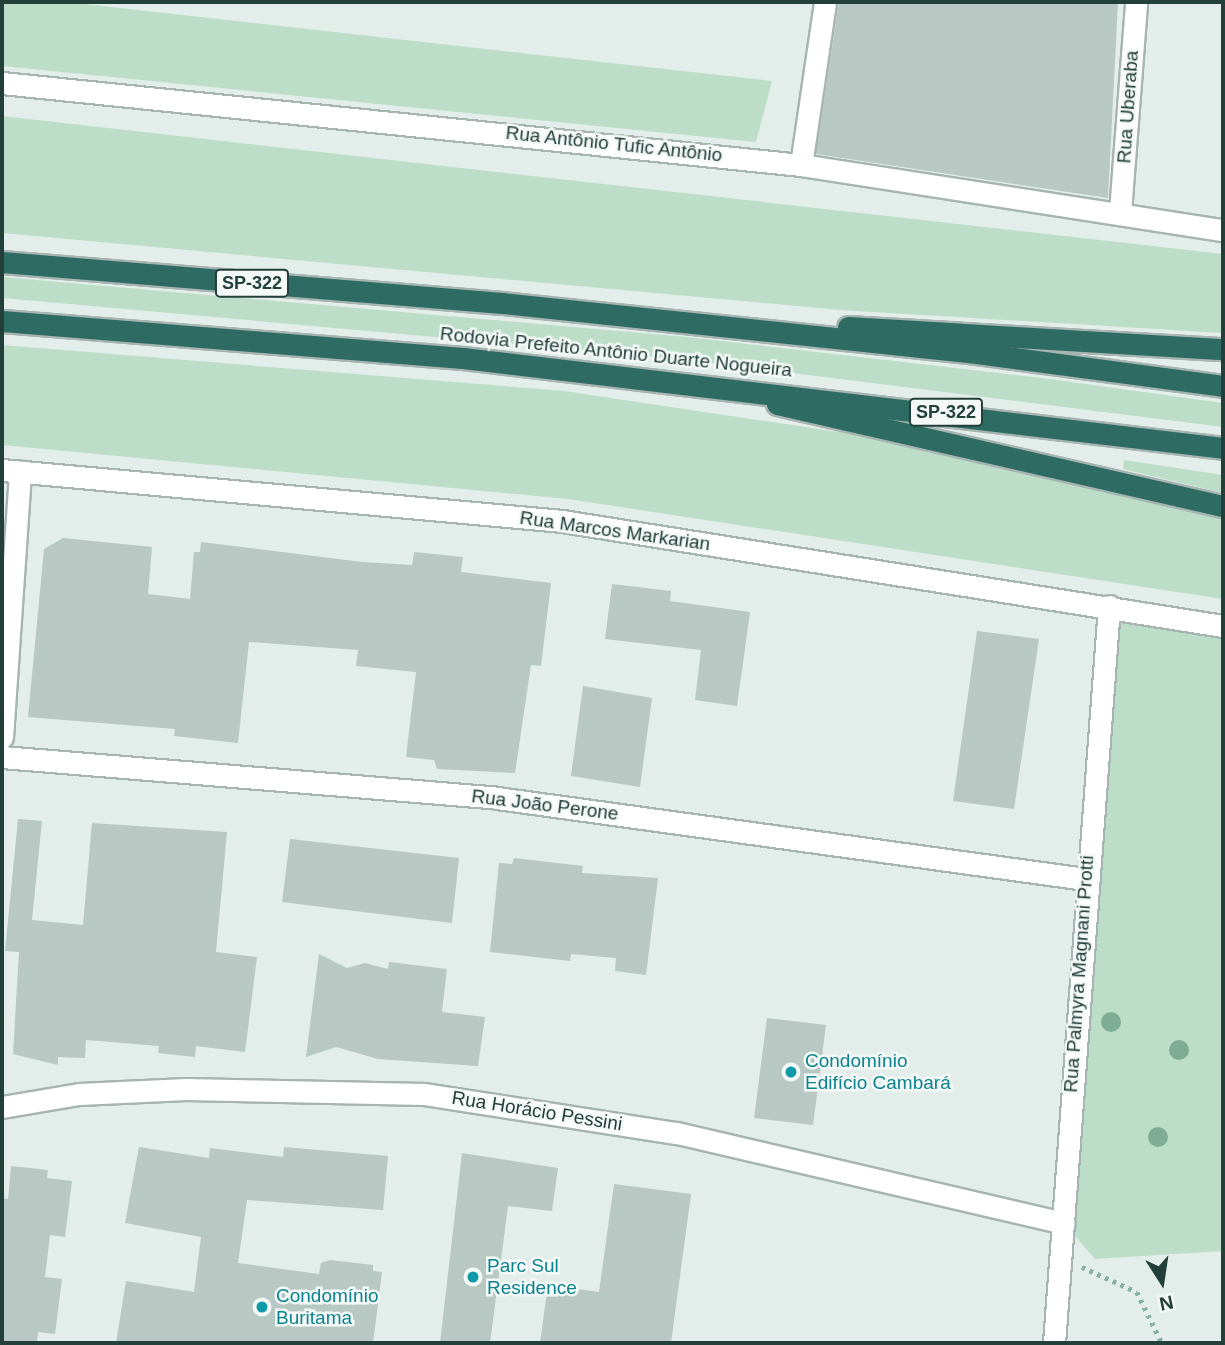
<!DOCTYPE html>
<html>
<head>
<meta charset="utf-8">
<style>
	body { margin:0 }
	#map { position:relative; width:1225px; height:1345px; overflow:hidden; background:#e3ede9; font-family:Arial,sans-serif }
	div>[style] { position:absolute }
	[style*='--x'] { left:calc(var(--x)*1px); top:calc(var(--y)*1px); width:calc(var(--w)*1px); rotate:calc(var(--a)*1deg) }
	.green>* { inset:0; background:#bcdec8 }
	.building>* { inset:0; background:#b8c8c3 }
	.path>* { height:4.5px; margin-top:-2.25px; transform-origin:0; background:repeating-linear-gradient(90deg,#84b1a6 0 3.5px,transparent 0 8.5px) }
	.roads { filter:drop-shadow(2px 0 #a6b5b1) drop-shadow(-2px 0 #a6b5b1) drop-shadow(0 2px #a6b5b1) drop-shadow(0 -2px #a6b5b1) }
	.street>* { height:21px; margin:-10.5px; padding:0 10.5px; transform-origin:10.5px; border-radius:10.5px; background:#fff }
	.highway>* { height:21px; margin:-10.5px; padding:0 10.5px; transform-origin:10.5px; border-radius:10.5px; background:#2e6b63 }
	.trees>* { width:20px; height:20px; margin:-10px; border-radius:50%; background:#7fac94 }
	.dots>* { width:19px; height:19px; translate:-50% -50%; box-sizing:border-box; border:4px solid #f4f9f7; border-radius:50% }
	span { translate:-50% -50%; white-space:nowrap; text-align:center; line-height:1.15; -webkit-text-stroke:5px #f4f9f7; paint-order:stroke }
	.shield-label span { padding:2px 5px; background:#f4f9f7; border:2px solid; border-radius:5px; -webkit-text-stroke-width:0 }
	.shield-label { font-size:18px; color:#233f39; font-weight:700 }
	.street-label { font-size:19px; color:#233f39 }
	.culture-label { font-size:19px; color:#0d838f }
	.left { translate:0 -50%; text-align:left }
	.frame { position:absolute; inset:0; border:4px solid #233f39; pointer-events:none }
	.north { position:absolute; left:1127px; top:1247px; width:70px; height:70px; -webkit-text-stroke:5px #f4f9f7; paint-order:stroke; rotate:168deg; font-size:19px; font-weight:700; line-height:28px; text-align:center; color:#233f39 }
	.north::after { content:''; display:block; margin:auto; width:24px; height:32px; background:#233f39; clip-path:polygon(50% 0,100% 100%,50% 72%,0 100%) }
</style>
</head>
<body>
<div id="map">
	<div class="green">
		<i style="clip-path:polygon(2px 2px,67px 2px,772px 81px,756px 142px,2px 66px)"></i>
		<i style="clip-path:polygon(2px 116px,1223px 254px,1223px 333px,840px 310px,2px 233px)"></i>
		<i style="clip-path:polygon(2px 277px,687px 337px,1042px 378px,1223px 403px,1223px 427px,680px 359px,2px 298px)"></i>
		<i style="clip-path:polygon(2px 345px,564px 391px,845px 433px,1223px 518px,1223px 599px,568px 499px,2px 445px)"></i>
		<i style="clip-path:polygon(1124px 460px,1223px 475px,1223px 493px,1123px 469px)"></i>
		<i style="clip-path:polygon(1109px 606px,1223px 633px,1223px 1251px,1095px 1259px,1064px 1223px)"></i>
	</div>
	<div class="building">
		<i style="clip-path:polygon(839px 2px,1118px 2px,1108px 198px,816px 154px)"></i>
		<i style="clip-path:polygon(63px 538px,152px 547px,148px 594px,190px 599px,194px 552px,200px 552px,201px 542px,362px 562px,412px 565px,414px 552px,463px 557px,461px 572px,551px 583px,541px 666px,531px 665px,515px 773px,437px 769px,434px 760px,406px 757px,416px 672px,356px 666px,358px 650px,249px 642px,238px 743px,174px 736px,175px 729px,28px 717px,44px 549px)"></i>
		<i style="clip-path:polygon(612px 584px,671px 591px,670px 601px,750px 612px,737px 706px,695px 700px,701px 650px,605px 639px)"></i>
		<i style="clip-path:polygon(977px 631px,1039px 639px,1014px 809px,953px 801px)"></i>
		<i style="clip-path:polygon(583px 686px,652px 698px,640px 787px,571px 776px)"></i>
		<i style="clip-path:polygon(18px 819px,42px 821px,32px 920px,83px 925px,92px 823px,227px 832px,216px 952px,257px 957px,245px 1052px,196px 1046px,195px 1057px,158px 1053px,159px 1046px,86px 1040px,85px 1058px,58px 1057px,58px 1065px,13px 1054px,19px 952px,5px 951px)"></i>
		<i style="clip-path:polygon(290px 839px,459px 858px,452px 923px,282px 902px)"></i>
		<i style="clip-path:polygon(514px 858px,583px 866px,582px 873px,658px 878px,646px 975px,615px 971px,616px 958px,571px 954px,570px 961px,490px 952px,499px 863px,512px 864px)"></i>
		<i style="clip-path:polygon(319px 954px,347px 968px,365px 963px,388px 969px,389px 962px,447px 969px,442px 1012px,485px 1017px,478px 1066px,378px 1059px,336px 1047px,306px 1057px)"></i>
		<i style="clip-path:polygon(767px 1018px,826px 1025px,813px 1125px,754px 1118px)"></i>
		<i style="clip-path:polygon(139px 1147px,209px 1158px,210px 1148px,283px 1157px,284px 1147px,388px 1156px,383px 1210px,247px 1200px,238px 1263px,319px 1274px,321px 1263px,330px 1260px,373px 1265px,373px 1271px,382px 1272px,373px 1343px,116px 1343px,126px 1281px,194px 1292px,201px 1237px,125px 1223px)"></i>
		<i style="clip-path:polygon(462px 1153px,558px 1168px,552px 1211px,508px 1206px,490px 1343px,440px 1343px)"></i>
		<i style="clip-path:polygon(11px 1166px,48px 1170px,47px 1178px,72px 1181px,65px 1237px,50px 1235px,45px 1277px,62px 1279px,55px 1334px,38px 1332px,37px 1343px,2px 1343px,2px 1198px,8px 1199px)"></i>
		<i style="clip-path:polygon(614px 1184px,691px 1194px,671px 1343px,540px 1343px,548px 1285px,599px 1292px)"></i>
	</div>
	<div class="path">
		<i style="--x:1082;--y:1267;--w:60;--a:24.4"></i>
		<i style="--x:1137;--y:1292;--w:57;--a:63.9"></i>
	</div>
	<div class="roads">
		<div class="street">
			<i style="--x:2;--y:83;--w:803;--a:5.86"></i>
			<i style="--x:801;--y:165;--w:427;--a:8.8"></i>
			<i style="--x:801;--y:165;--w:165;--a:-81.6"></i>
			<i style="--x:1120;--y:212;--w:211;--a:-85.6"></i>
			<i style="--x:2;--y:470;--w:562;--a:5.2"></i>
			<i style="--x:562;--y:521;--w:669;--a:9.03"></i>
			<i style="--x:2;--y:737;--w:266;--a:-86.1"></i>
			<i style="--x:2;--y:757;--w:497;--a:4.7"></i>
			<i style="--x:497;--y:798;--w:594;--a:7.84"></i>
			<i style="--x:2;--y:1107;--w:78;--a:-9.6"></i>
			<i style="--x:79;--y:1094;--w:107;--a:-2.7"></i>
			<i style="--x:186;--y:1089;--w:238;--a:1.2"></i>
			<i style="--x:424;--y:1094;--w:256;--a:8.8"></i>
			<i style="--x:677;--y:1133;--w:397;--a:13.1"></i>
			<i style="--x:1054;--y:1343;--w:739;--a:-85.73"></i>
		</div>
		<div class="highway">
			<i style="--x:2;--y:262;--w:502;--a:4.69"></i>
			<i style="--x:502;--y:303;--w:470;--a:6"></i>
			<i style="--x:969;--y:352;--w:256;--a:7.6"></i>
			<i style="--x:2;--y:321;--w:462;--a:4.6"></i>
			<i style="--x:463;--y:358;--w:765;--a:6.75"></i>
			<i style="--x:848;--y:327;--w:376;--a:3.4"></i>
			<i style="--x:777;--y:404;--w:458;--a:12.9"></i>
		</div>
	</div>
	<div class="trees">
		<i style="left:1111px;top:1022px"></i>
		<i style="left:1179px;top:1050px"></i>
		<i style="left:1158px;top:1137px"></i>
	</div>
	<div class="dots">
		<i style="left:791px;top:1072px;background:#0f9aa8"></i>
		<i style="left:473px;top:1277px;background:#0f9aa8"></i>
		<i style="left:262px;top:1307px;background:#0f9aa8"></i>
	</div>
	<div class="shield-label">
		<span style="left:252px;top:283px">SP-322</span>
		<span style="left:946px;top:412px">SP-322</span>
	</div>
	<div class="street-label">
		<span style="left:1128px;top:107px;rotate:-86deg">Rua Uberaba</span>
		<span style="left:614px;top:144px;rotate:6deg">Rua Antônio Tufic Antônio</span>
		<span style="left:616px;top:352px;rotate:6deg">Rodovia Prefeito Antônio Duarte Nogueira</span>
		<span style="left:615px;top:531px;rotate:8deg">Rua Marcos Markarian</span>
		<span style="left:545px;top:805px;rotate:7deg">Rua João Perone</span>
		<span style="left:1079px;top:974px;rotate:-86deg">Rua Palmyra Magnani Protti</span>
		<span style="left:537px;top:1111px;rotate:9deg">Rua Horácio Pessini</span>
	</div>
	<div class="culture-label">
		<span class="left" style="left:805px;top:1072px">Condomínio<br>Edifício Cambará</span>
		<span class="left" style="left:487px;top:1277px">Parc Sul<br>Residence</span>
		<span class="left" style="left:276px;top:1307px">Condomínio<br>Buritama</span>
	</div>
	<div class="frame"></div>
	<div class="north">N</div>
</div>
</body>
</html>
